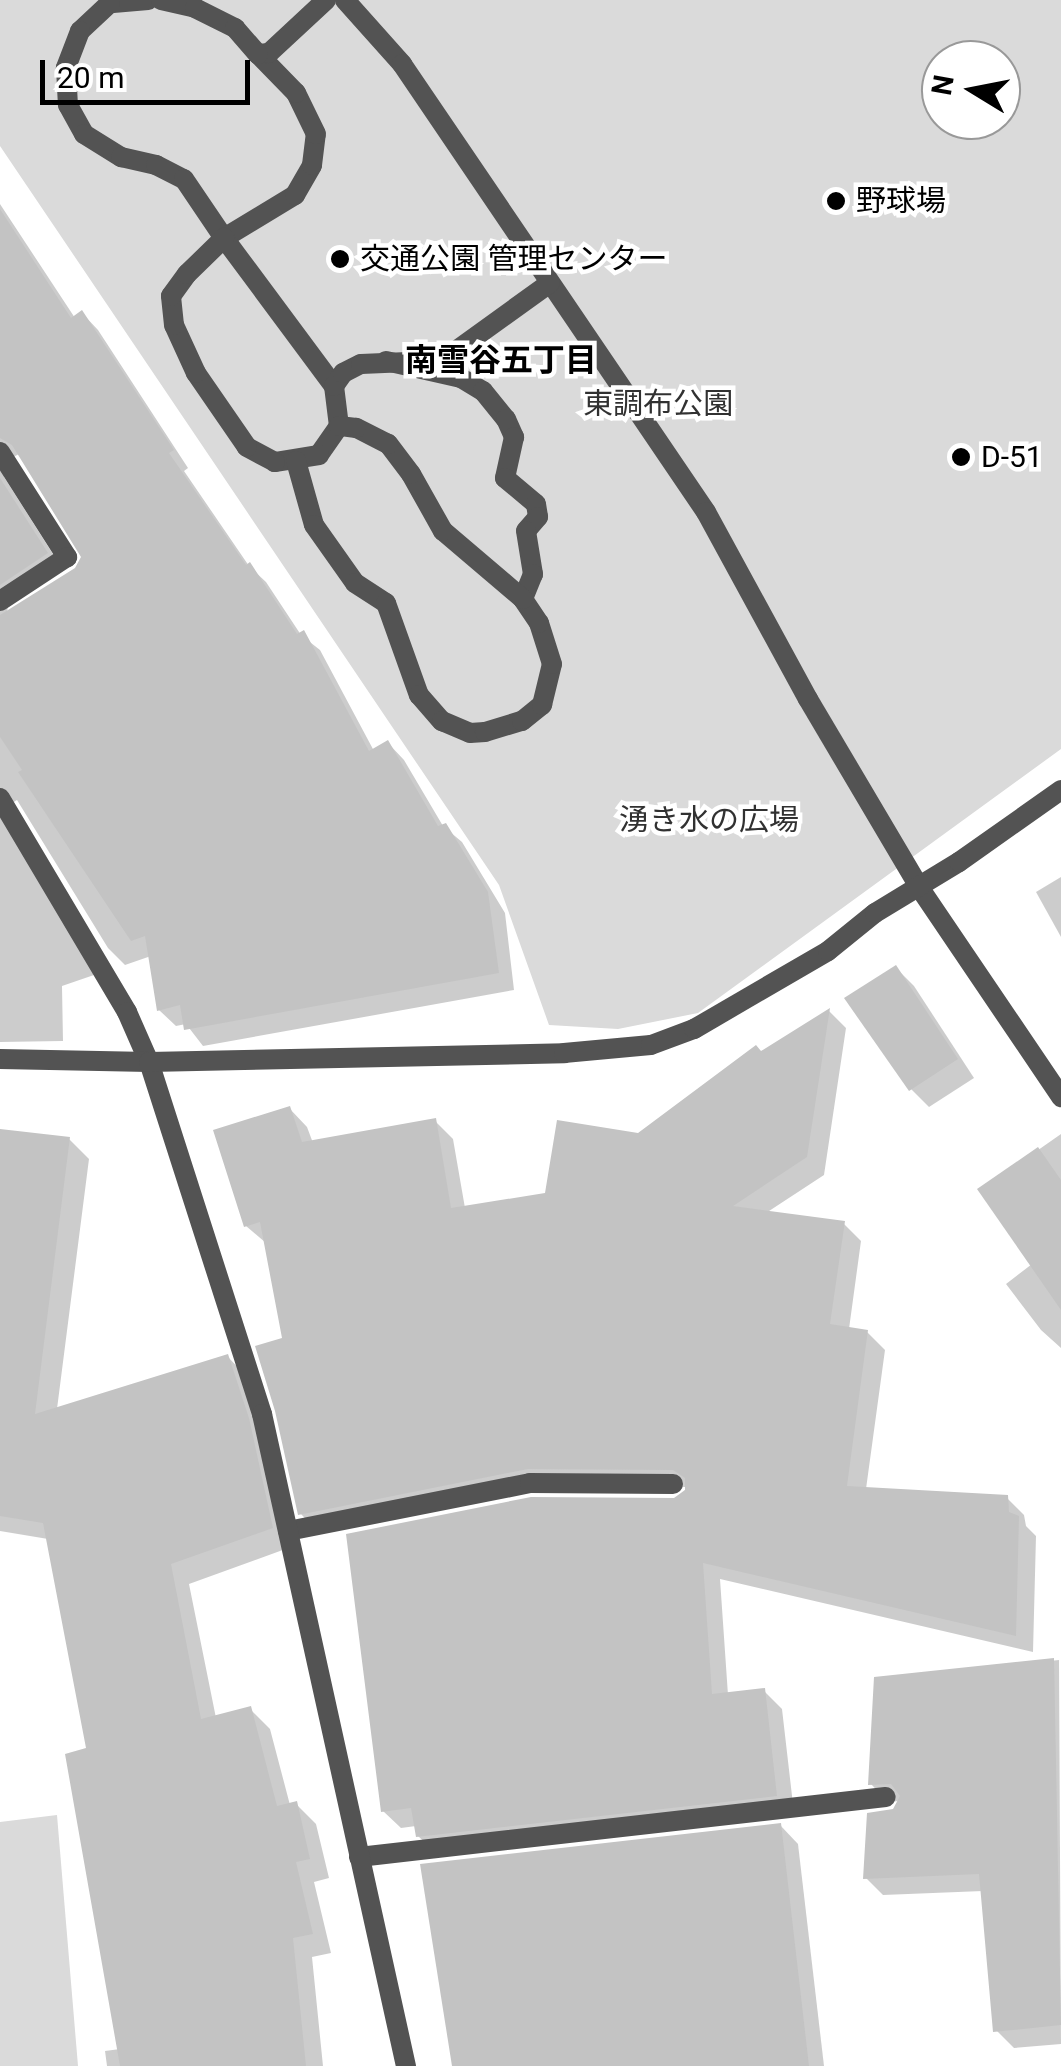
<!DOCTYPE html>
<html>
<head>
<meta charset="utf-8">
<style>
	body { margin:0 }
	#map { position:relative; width:1061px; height:2066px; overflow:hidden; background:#fff; font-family:Roboto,"Noto Sans JP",sans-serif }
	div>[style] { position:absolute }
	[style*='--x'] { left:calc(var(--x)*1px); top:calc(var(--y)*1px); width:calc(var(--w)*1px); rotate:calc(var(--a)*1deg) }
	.green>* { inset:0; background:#dadada }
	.shadow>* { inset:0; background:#0003 }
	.building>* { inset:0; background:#c3c3c3 }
	.lane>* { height:20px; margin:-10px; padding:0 10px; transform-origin:10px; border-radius:10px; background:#535353 }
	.street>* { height:20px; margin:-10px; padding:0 10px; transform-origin:10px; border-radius:10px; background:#535353 }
	.dots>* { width:28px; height:28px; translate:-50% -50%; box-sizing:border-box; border:5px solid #fff; border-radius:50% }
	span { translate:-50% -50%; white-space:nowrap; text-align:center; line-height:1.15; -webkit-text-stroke:9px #fff; paint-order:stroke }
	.poi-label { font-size:30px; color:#000 }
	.left { translate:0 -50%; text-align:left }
	.park-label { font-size:30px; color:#313131 }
	.neighbourhood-label { font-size:32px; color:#000; font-weight:700 }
	.north { position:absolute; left:921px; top:40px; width:100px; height:100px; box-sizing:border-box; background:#fff; border:2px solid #999; border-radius:50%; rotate:280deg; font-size:28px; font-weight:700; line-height:40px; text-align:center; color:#000 }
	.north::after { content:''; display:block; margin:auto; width:35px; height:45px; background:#000; clip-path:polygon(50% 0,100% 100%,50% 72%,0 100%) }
	.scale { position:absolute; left:40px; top:60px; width:210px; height:45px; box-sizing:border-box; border:5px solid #000; border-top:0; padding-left:12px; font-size:30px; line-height:35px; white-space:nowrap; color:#000; -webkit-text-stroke:8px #fff; paint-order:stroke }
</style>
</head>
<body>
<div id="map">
	<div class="green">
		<i style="clip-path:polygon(evenodd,0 0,1061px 0,1061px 749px,698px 1013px,618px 1029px,549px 1025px,499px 885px,0 146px,0 0,941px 60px,1001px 60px,1001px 120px,941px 120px,941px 60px)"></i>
		<i style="clip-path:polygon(57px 1815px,78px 2066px,0 2066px,0 1822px)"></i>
	</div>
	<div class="shadow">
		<i style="clip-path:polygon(evenodd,0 204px,75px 318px,82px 313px,98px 330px,188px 468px,184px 471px,249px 566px,266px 582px,301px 635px,320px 650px,374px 751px,388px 743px,404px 760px,443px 826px,462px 842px,505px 913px,514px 990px,203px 1046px,186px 1024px,176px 1026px,159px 1010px,151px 956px,125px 965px,108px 948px,17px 800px,3px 809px,94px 975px,62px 986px,63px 1041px,0 1042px,0 204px,19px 454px,84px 557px,76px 570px,6px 617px,8px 607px,63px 570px,4px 477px,4px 462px,19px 454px)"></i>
		<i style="clip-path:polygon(1061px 877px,1061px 937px,1036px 892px)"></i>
		<i style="clip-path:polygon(896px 968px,914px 986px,974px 1078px,929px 1107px,911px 1089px)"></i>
		<i style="clip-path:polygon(829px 1011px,846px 1028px,824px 1175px,766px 1213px,844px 1224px,861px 1241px,849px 1329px,867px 1332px,885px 1350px,866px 1489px,1006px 1497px,1024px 1515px,1026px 1526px,1036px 1536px,1033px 1652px,720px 1579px,728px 1695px,764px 1691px,782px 1709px,794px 1813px,436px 1853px,418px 1836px,416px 1826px,401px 1828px,383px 1811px,688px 1487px,549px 1486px,318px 1532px,301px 1514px,285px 1339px,266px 1243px,246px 1226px,290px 1109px,307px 1127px,313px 1143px,435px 1121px,453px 1139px,465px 1208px,547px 1195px)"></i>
		<i style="clip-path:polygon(0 1132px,69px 1139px,89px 1159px,57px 1409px,228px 1357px,247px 1377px,291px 1547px,189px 1584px,216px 1718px,250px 1709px,270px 1729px,290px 1805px,296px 1804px,316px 1824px,329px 1878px,314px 1882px,331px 1953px,312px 1957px,323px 2066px,107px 2066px,105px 2051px,120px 2049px,89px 1750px,48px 1539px,0 1531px)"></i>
		<i style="clip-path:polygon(1061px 1134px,1061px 1348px,1041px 1330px,1006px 1284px,1032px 1264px,981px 1190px)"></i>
		<i style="clip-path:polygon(1059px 1660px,1061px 2044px,1014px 2048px,996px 2030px,983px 1891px,883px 1895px,866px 1878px,900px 1801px,888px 1802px,871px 1784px,876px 1679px)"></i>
		<i style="clip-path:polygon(780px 1825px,798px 1844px,824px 2066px,454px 2066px)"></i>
	</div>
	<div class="building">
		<i style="clip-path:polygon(0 209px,71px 318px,82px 310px,174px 450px,169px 453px,246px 565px,250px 562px,297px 634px,304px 630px,369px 751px,388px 740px,438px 826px,446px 823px,488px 892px,499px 973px,184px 1030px,180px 1005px,157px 1011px,145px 936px,131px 941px,18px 772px,22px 770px,0 737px,0 615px,75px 568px,81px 557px,12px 445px,0 438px)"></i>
		<i style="clip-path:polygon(0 478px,48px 553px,0 585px)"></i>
		<i style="clip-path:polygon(896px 965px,958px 1059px,909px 1091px,844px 998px)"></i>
		<i style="clip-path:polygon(830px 1008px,807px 1157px,733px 1206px,845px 1221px,830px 1324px,868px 1330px,847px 1486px,1008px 1495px,1009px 1512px,1019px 1516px,1016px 1636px,703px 1563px,712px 1694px,765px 1688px,777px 1796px,416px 1837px,411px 1808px,381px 1812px,346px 1534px,531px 1497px,674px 1498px,685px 1490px,685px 1478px,673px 1470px,528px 1469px,298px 1515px,275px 1411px,255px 1346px,282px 1338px,260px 1222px,244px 1227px,213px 1130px,290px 1106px,302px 1142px,436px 1118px,451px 1208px,545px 1193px,557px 1120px,638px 1133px,756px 1045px,761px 1051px)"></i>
		<i style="clip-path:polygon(0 1129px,70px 1137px,35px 1414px,228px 1354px,249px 1418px,273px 1528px,171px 1564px,201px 1719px,251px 1706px,277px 1806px,297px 1801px,310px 1859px,296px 1862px,313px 1934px,293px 1938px,306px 2066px,120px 2066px,65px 1754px,86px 1748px,43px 1523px,0 1516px)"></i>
		<i style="clip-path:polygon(1038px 1147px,1061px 1180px,1061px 1310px,977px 1189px)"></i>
		<i style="clip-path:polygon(1054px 1658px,1061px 2025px,993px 2032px,979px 1874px,863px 1879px,867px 1813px,893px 1809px,900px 1796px,891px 1784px,868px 1785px,874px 1677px)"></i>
		<i style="clip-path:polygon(781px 1823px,809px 2066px,452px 2066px,420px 1864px)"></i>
	</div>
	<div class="lane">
		<i style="--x:148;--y:0;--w:38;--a:175"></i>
		<i style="--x:110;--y:3;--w:41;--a:137"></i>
		<i style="--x:80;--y:31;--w:40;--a:111"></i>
		<i style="--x:66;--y:68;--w:37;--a:87"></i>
		<i style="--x:68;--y:105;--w:33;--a:61"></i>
		<i style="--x:84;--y:134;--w:44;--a:31.9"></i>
		<i style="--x:121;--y:157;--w:36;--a:13"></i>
		<i style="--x:156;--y:165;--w:31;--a:27"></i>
		<i style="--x:184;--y:179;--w:71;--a:55.9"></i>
		<i style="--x:224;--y:238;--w:83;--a:-31.2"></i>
		<i style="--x:295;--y:195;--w:34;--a:-60"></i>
		<i style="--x:312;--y:165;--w:31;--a:-83"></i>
		<i style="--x:316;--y:134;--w:46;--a:-116"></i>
		<i style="--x:296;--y:93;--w:54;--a:-134.3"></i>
		<i style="--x:258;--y:54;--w:11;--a:-5"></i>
		<i style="--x:269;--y:53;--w:78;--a:-42.9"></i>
		<i style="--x:161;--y:0;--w:35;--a:13"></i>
		<i style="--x:195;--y:8;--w:45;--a:26.6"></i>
		<i style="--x:235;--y:28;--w:35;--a:49"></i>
		<i style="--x:345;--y:0;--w:86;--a:48.3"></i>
		<i style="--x:402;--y:64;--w:541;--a:55.84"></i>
		<i style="--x:706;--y:512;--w:213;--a:61.4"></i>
		<i style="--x:808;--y:699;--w:218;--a:59.4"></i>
		<i style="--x:224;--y:238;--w:184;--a:53.4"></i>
		<i style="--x:334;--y:386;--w:40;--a:82.9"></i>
		<i style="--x:339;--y:426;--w:35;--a:125"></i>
		<i style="--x:319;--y:455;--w:45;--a:171"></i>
		<i style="--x:275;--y:462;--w:32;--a:-152"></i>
		<i style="--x:247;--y:447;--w:90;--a:-124.6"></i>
		<i style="--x:196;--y:373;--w:53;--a:-114.6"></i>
		<i style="--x:174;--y:325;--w:29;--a:-96"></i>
		<i style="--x:171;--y:296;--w:27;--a:-54"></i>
		<i style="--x:187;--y:274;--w:52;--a:-44.2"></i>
		<i style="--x:386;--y:361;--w:77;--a:12.8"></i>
		<i style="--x:461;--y:378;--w:26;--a:31"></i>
		<i style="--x:483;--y:391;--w:36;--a:51"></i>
		<i style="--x:506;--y:419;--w:20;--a:66"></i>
		<i style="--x:514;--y:437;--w:42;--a:102.4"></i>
		<i style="--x:505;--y:478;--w:40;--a:40"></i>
		<i style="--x:536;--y:504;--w:13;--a:81"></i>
		<i style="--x:538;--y:517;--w:18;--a:131"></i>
		<i style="--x:526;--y:531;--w:44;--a:80.8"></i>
		<i style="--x:533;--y:574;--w:27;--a:112"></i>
		<i style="--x:334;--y:386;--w:16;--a:-55"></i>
		<i style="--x:343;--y:373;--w:20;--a:-27"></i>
		<i style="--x:361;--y:364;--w:70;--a:-2.5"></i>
		<i style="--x:431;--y:361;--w:20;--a:-18"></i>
		<i style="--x:450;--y:355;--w:123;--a:-35.8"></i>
		<i style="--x:0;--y:452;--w:125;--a:57.5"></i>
		<i style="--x:67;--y:557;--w:80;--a:146.7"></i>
		<i style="--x:296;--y:461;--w:66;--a:74.3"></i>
		<i style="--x:314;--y:525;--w:71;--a:54.7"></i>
		<i style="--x:355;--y:583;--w:37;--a:33"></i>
		<i style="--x:386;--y:603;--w:98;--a:70.3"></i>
		<i style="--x:419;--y:695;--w:35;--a:49"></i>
		<i style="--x:442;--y:721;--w:30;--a:23"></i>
		<i style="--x:470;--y:733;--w:15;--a:-4"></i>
		<i style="--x:485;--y:732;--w:39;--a:-17"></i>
		<i style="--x:522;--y:721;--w:26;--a:-39"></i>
		<i style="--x:542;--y:705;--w:42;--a:-76.3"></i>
		<i style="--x:552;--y:664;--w:43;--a:-107.6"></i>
		<i style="--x:539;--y:623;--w:29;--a:-124"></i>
		<i style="--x:523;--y:599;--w:105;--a:-139.6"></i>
		<i style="--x:443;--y:531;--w:65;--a:-119.3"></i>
		<i style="--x:411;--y:474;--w:38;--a:-127"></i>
		<i style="--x:388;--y:444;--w:36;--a:-153"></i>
		<i style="--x:356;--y:428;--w:17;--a:-173"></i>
		<i style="--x:288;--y:1531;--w:247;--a:-11.2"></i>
		<i style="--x:530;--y:1483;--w:143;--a:0.4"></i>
		<i style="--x:359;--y:1857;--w:530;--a:-6.5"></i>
	</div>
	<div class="street">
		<i style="--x:0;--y:798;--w:249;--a:59.3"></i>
		<i style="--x:127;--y:1012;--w:55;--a:66.3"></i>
		<i style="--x:149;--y:1062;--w:370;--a:72.2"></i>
		<i style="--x:262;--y:1414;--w:668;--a:77.55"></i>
		<i style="--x:919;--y:887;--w:254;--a:55.9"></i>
		<i style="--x:0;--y:1059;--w:149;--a:1.2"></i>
		<i style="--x:149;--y:1062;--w:415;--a:-1.2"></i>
		<i style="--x:564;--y:1053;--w:87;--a:-5.3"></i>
		<i style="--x:651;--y:1045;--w:46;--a:-20.4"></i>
		<i style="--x:694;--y:1029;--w:155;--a:-30.2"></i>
		<i style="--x:828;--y:951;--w:60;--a:-39"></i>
		<i style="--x:875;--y:913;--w:98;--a:-31.3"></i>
		<i style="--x:959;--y:862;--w:125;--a:-35.2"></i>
	</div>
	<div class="dots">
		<i style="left:836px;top:201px;background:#000"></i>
		<i style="left:340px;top:259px;background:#000"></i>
		<i style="left:961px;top:457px;background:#000"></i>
	</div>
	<div class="poi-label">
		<span class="left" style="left:856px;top:201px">野球場</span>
		<span class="left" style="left:360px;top:259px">交通公園 管理センター</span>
		<span class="left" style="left:981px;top:457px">D-51</span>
	</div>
	<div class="park-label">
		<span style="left:658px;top:404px">東調布公園</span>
		<span style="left:709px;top:820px">湧き水の広場</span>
	</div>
	<div class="neighbourhood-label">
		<span style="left:501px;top:360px">南雪谷五丁目</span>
	</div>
	<div class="north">N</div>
	<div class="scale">20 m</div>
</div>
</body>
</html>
